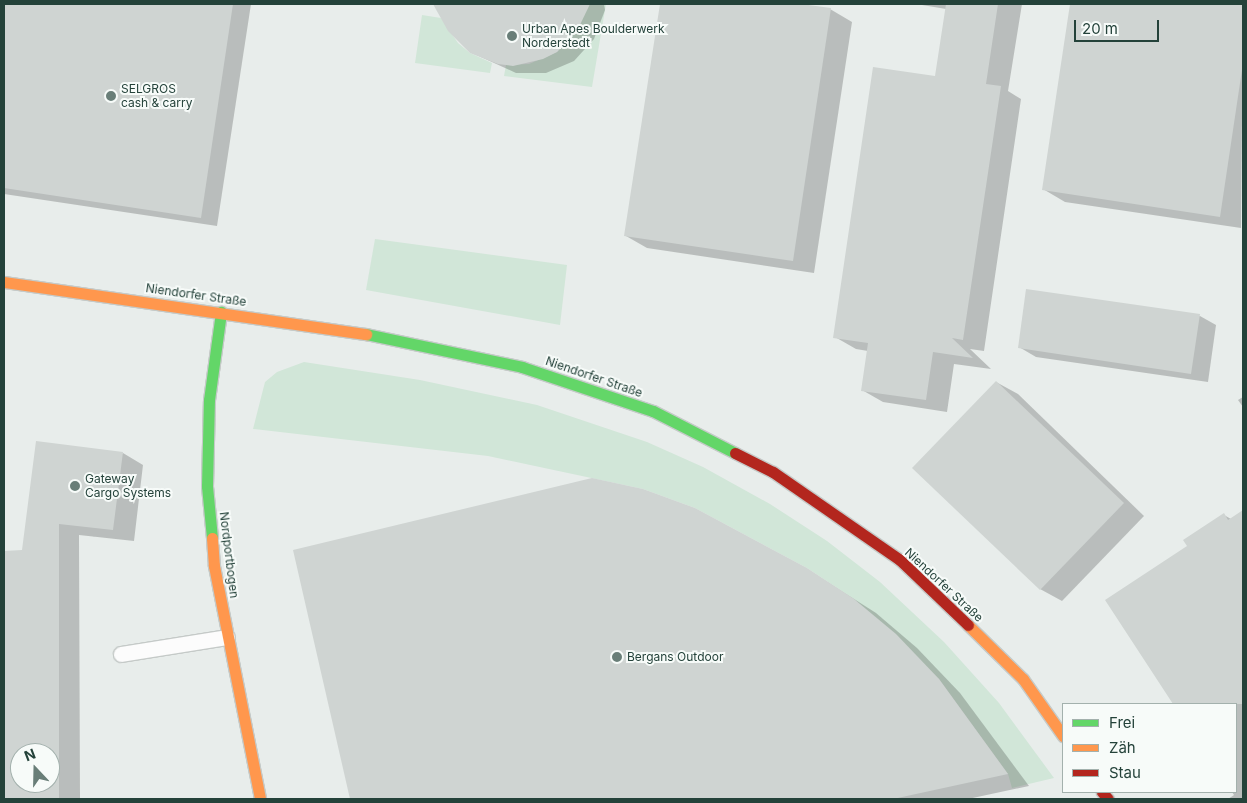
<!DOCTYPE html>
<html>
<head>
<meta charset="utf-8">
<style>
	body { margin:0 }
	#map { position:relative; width:1247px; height:803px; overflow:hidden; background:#e8edeb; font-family:Inter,sans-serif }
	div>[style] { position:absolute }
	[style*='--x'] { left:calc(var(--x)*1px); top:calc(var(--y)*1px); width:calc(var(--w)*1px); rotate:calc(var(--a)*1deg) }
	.green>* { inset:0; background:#d1e6d8 }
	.shadow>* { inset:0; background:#0003 }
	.building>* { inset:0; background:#cfd4d2 }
	.roads { filter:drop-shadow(1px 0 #c5cac8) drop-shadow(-1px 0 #c5cac8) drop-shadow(0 1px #c5cac8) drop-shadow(0 -1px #c5cac8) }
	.lane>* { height:15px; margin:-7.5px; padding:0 7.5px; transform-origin:7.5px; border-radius:7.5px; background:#fcfcfc }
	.fast>* { height:11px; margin:-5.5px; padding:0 5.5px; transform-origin:5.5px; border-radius:5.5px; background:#63d668 }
	.slow>* { height:11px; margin:-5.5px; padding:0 5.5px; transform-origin:5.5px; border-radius:5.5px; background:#ff974d }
	.jam>* { height:11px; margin:-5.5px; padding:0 5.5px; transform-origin:5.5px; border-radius:5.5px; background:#b3261e }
	.dots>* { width:14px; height:14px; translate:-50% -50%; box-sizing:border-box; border:2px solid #f7fbf9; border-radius:50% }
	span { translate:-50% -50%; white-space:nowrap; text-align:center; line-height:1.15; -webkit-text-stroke:4px #f7fbf9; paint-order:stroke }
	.poi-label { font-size:12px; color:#24423a }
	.left { translate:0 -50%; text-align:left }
	.street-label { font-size:12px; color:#24423a }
	.frame { position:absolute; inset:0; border:5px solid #24423a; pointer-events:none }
	.legend { position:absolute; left:1062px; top:703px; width:175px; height:90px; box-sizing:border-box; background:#f7fbf9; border:1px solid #a3b1ad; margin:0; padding:6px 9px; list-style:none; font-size:15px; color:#24423a }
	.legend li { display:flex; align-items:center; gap:10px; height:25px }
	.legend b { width:25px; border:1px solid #a3b1ad }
	.north { position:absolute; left:10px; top:743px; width:50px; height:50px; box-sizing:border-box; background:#f7fbf9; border:1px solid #a3b1ad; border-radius:50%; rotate:339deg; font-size:14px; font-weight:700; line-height:20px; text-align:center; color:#24423a }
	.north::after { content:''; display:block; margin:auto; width:18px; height:22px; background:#697e78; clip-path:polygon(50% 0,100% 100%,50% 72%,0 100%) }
	.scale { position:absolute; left:1074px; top:20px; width:85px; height:22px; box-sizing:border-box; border:2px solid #24423a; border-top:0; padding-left:6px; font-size:15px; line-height:18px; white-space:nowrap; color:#24423a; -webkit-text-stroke:4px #f7fbf9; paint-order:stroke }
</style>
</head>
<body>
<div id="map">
	<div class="green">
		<i style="clip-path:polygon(587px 4px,606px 4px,592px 87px,504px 76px,506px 65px,529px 64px,557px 52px,578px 29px)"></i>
		<i style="clip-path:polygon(422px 15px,441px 18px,458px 43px,470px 53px,492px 63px,490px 73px,415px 63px)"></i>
		<i style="clip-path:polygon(375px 239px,567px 265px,560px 325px,366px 290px)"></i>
		<i style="clip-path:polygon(304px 362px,420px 380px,537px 405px,647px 442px,703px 467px,770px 504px,827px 541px,880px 582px,944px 642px,999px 703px,1054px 778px,1012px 788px,1008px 774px,939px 679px,854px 599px,807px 568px,695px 508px,643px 489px,488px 456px,253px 429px,265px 382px,277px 372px)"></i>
	</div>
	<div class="shadow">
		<i style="clip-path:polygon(4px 4px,251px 4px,217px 226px,4px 194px)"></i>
		<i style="clip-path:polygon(438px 4px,604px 4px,605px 10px,594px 39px,574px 61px,546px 73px,516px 73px,470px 52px,449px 31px)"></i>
		<i style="clip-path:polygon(661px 4px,792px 4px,830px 9px,852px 22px,814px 273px,647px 248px,626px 236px)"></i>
		<i style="clip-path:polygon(916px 4px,1022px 4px,1008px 91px,1021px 99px,984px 351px,970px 349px,991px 369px,954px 364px,947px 412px,883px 402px,862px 390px,868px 351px,856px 349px,835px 337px,936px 78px,946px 9px)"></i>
		<i style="clip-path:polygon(1071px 4px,1243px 4px,1241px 228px,1065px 202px,1043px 189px)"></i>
		<i style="clip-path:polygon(1200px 316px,1216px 325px,1208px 382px,1036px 357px,1019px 347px)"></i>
		<i style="clip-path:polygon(996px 382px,1018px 394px,1144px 516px,1062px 601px,1040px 589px)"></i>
		<i style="clip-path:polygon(1243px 397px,1243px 407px,1238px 400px)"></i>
		<i style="clip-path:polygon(evenodd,123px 453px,143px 465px,134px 541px,79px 535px,80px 799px,4px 799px,4px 552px,23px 552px,123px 453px,20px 753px,50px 753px,50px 783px,20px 783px,20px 753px)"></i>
		<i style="clip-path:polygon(1243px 511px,1243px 799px,1228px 799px,1234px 795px,1232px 792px,1236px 792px,1236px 704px,1175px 704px,1107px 601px,1189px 547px,1224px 515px,1231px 519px)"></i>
		<i style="clip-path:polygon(294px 551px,807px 569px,876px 613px,917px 648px,960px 693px,1029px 786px,968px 799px,351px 799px)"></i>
	</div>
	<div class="building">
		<i style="clip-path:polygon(4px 4px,233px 4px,201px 218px,4px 188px)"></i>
		<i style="clip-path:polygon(433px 4px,590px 4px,578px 29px,557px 52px,543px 59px,513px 66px,498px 64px,470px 53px,448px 31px)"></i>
		<i style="clip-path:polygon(660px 4px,801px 4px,831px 8px,793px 261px,624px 236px)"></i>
		<i style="clip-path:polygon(946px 4px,998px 4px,986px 84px,1001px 86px,963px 340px,952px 338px,973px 358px,933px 352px,926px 400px,861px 391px,868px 343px,833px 338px,873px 67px,935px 76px)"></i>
		<i style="clip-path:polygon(1070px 4px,1243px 4px,1243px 63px,1220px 217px,1042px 190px)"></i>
		<i style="clip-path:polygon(1026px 289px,1200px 314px,1191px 374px,1018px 348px)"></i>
		<i style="clip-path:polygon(996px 381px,1124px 503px,1040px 590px,912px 468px)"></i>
		<i style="clip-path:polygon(evenodd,36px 441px,123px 452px,113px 530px,59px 524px,59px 799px,4px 799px,4px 551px,22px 550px,36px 441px,20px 753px,50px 753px,50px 783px,20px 783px,20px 753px)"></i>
		<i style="clip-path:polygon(592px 478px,643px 489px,695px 508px,807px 568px,854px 599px,896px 634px,939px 679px,1008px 774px,893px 799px,350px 799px,293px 550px)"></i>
		<i style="clip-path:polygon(1243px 510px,1243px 704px,1173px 704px,1105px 600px,1187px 546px,1183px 540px,1224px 513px,1228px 520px)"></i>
	</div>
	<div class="roads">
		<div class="lane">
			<i style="--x:121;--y:654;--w:107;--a:-9.1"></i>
		</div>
		<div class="fast">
			<i style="--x:366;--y:334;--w:159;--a:11.9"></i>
			<i style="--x:522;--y:367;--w:138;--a:18.6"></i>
			<i style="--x:653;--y:411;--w:92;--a:27.1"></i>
			<i style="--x:212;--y:538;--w:52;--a:-95.5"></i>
			<i style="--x:207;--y:486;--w:86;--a:-88.7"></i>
			<i style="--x:209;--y:400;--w:89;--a:-82.2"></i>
		</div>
		<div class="slow">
			<i style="--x:4;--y:282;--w:366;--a:8.2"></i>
			<i style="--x:212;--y:538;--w:28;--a:86"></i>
			<i style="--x:214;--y:566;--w:237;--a:78.8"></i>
			<i style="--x:968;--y:625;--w:77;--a:44.5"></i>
			<i style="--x:1023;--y:679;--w:70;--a:54.9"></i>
		</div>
		<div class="jam">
			<i style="--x:735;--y:453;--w:42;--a:26.6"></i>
			<i style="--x:773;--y:472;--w:155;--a:34.7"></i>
			<i style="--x:900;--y:560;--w:94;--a:43.7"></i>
			<i style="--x:1102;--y:792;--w:9;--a:49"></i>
		</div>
	</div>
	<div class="dots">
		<i style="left:512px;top:36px;background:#697e78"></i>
		<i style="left:111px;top:96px;background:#697e78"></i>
		<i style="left:75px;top:486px;background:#697e78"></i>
		<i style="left:617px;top:657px;background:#697e78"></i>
	</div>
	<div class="poi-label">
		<span class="left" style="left:522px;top:36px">Urban Apes Boulderwerk<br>Norderstedt</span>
		<span class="left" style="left:121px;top:96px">SELGROS<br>cash &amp; carry</span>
		<span class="left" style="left:85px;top:486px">Gateway<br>Cargo Systems</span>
		<span class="left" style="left:627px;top:657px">Bergans Outdoor</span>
	</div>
	<div class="street-label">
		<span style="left:196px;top:295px;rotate:8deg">Niendorfer Straße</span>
		<span style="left:594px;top:377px;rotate:19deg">Niendorfer Straße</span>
		<span style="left:229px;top:555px;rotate:83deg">Nordportbogen</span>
		<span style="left:944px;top:585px;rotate:43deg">Niendorfer Straße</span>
	</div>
	<div class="frame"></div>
	<ul class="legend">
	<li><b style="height:6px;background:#63d668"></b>Frei</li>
	<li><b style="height:6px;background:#ff974d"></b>Zäh</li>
	<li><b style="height:6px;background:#b3261e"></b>Stau</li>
	</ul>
	<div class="north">N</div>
	<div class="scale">20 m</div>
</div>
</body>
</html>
